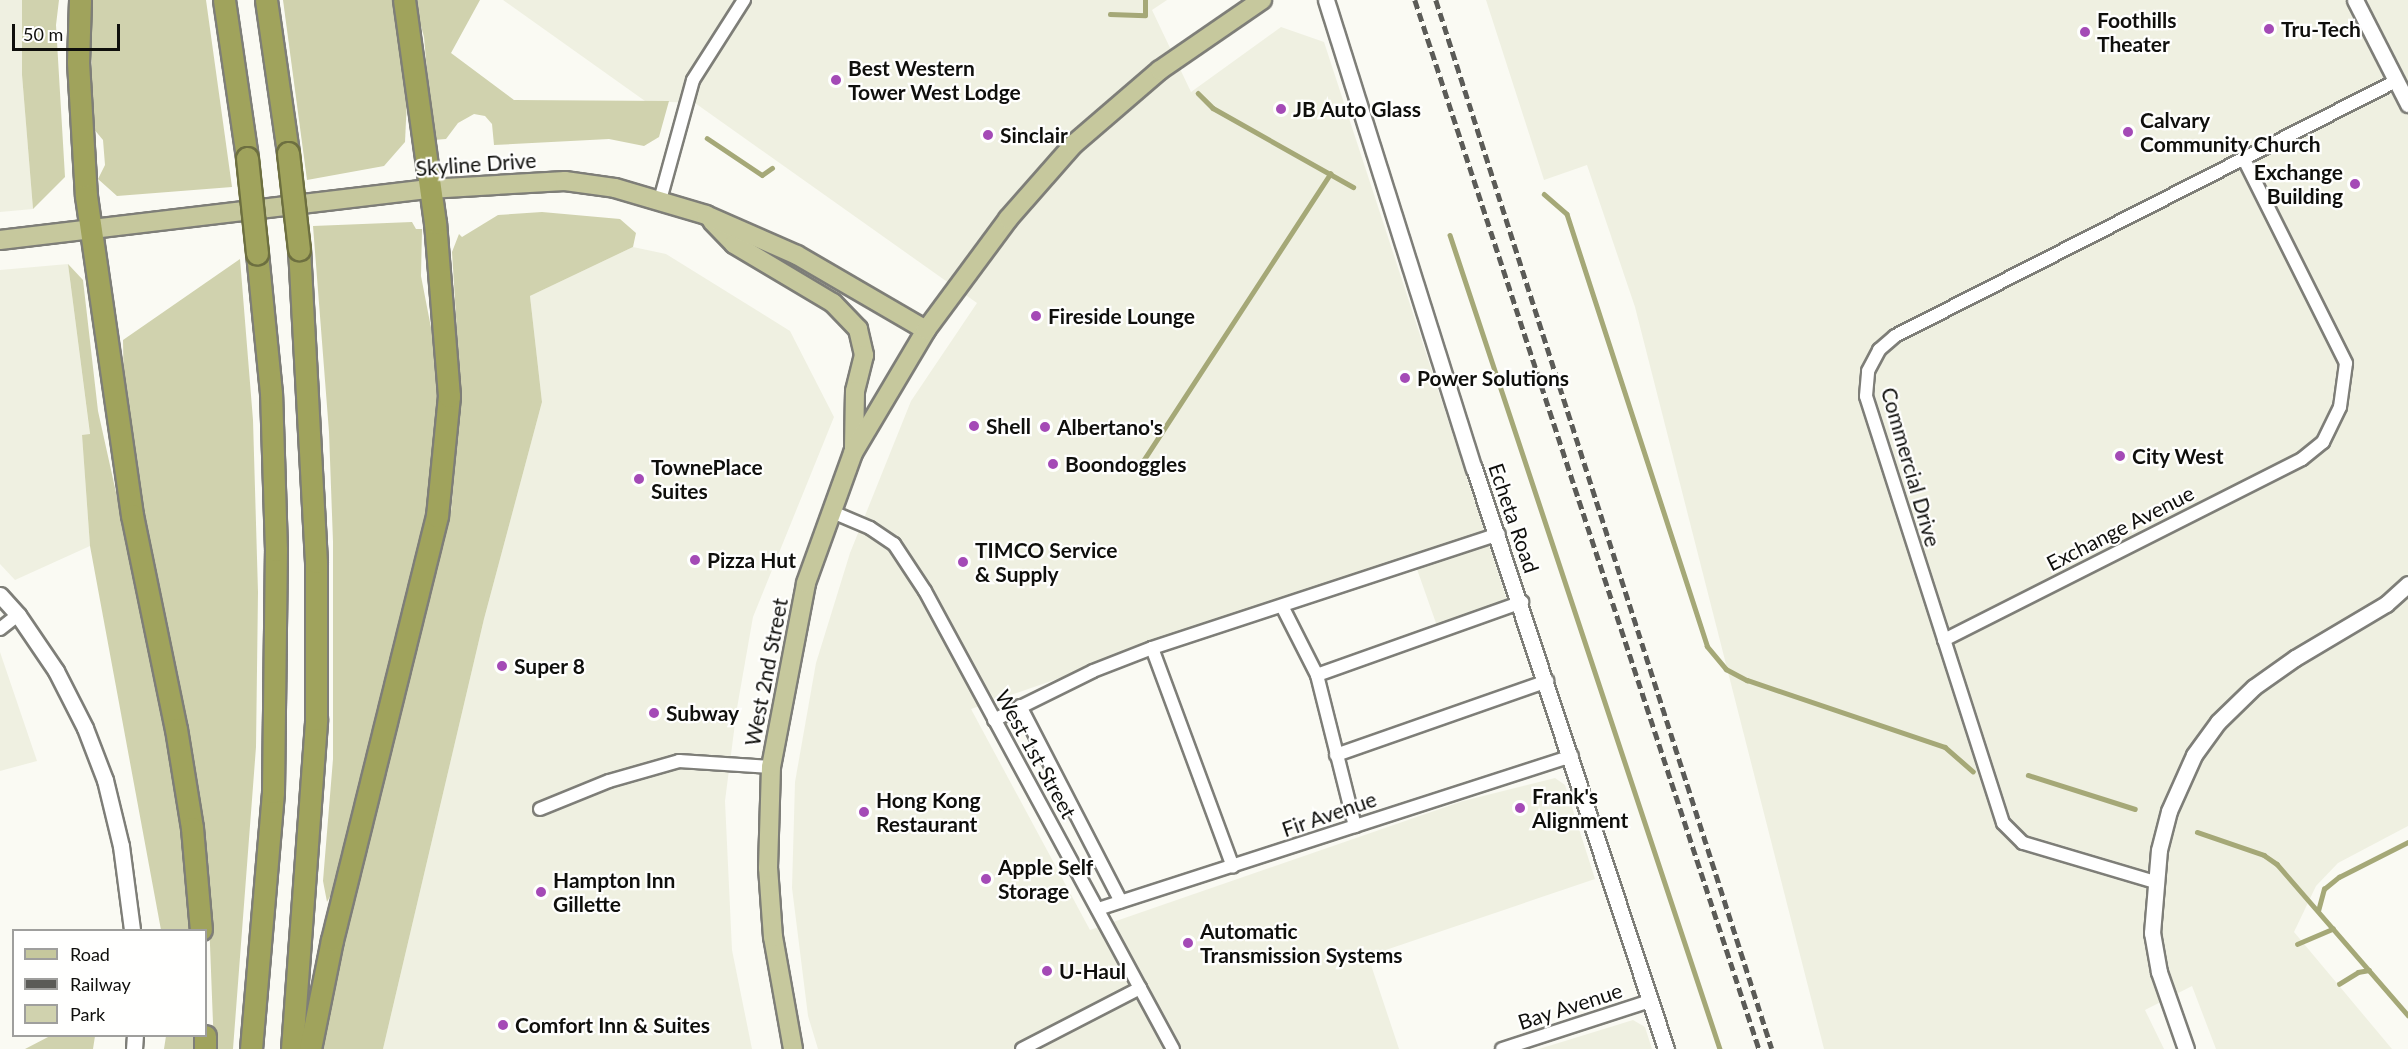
<!DOCTYPE html>
<html>
<head>
<meta charset="utf-8">
<style>
	body { margin:0 }
	#map { position:relative; width:2408px; height:1049px; overflow:hidden; background:#fafaf3; font-family:Lato,sans-serif }
	div>[style] { position:absolute }
	[style*='--x'] { left:calc(var(--x)*1px); top:calc(var(--y)*1px); width:calc(var(--w)*1px); rotate:calc(var(--a)*1deg) }
	.built>* { inset:0; background:#eff0e1 }
	.green>* { inset:0; background:#d0d2ae }
	.stream>* { height:4.5px; margin:-2.25px; padding:0 2.25px; transform-origin:2.25px; border-radius:2.25px; background:#a5a877 }
	.roads { filter:drop-shadow(2px 0 #7e7e78) drop-shadow(-2px 0 #7e7e78) drop-shadow(0 2px #7e7e78) drop-shadow(0 -2px #7e7e78) }
	.minor>* { height:12px; margin:-6px; padding:0 6px; transform-origin:6px; border-radius:6px; background:#fff }
	.tertiary>* { height:15px; margin:-7.5px; padding:0 7.5px; transform-origin:7.5px; border-radius:7.5px; background:#fff }
	.primary>* { height:18px; margin:-9px; padding:0 9px; transform-origin:9px; border-radius:9px; background:#c6c89d }
	.motorway>* { height:21px; margin:-10.5px; padding:0 10.5px; transform-origin:10.5px; border-radius:10.5px; background:#a0a35c }
	.rail>* { height:4.5px; margin-top:-2.25px; transform-origin:0; background:repeating-linear-gradient(90deg,#5b5b57 0 9px,transparent 0 13.5px) }
	.bridges { filter:drop-shadow(2px 0 #6d6f40) drop-shadow(-2px 0 #6d6f40) drop-shadow(0 2px #6d6f40) drop-shadow(0 -2px #6d6f40) }
	.motorway-bridge>* { height:21px; margin:-10.5px; padding:0 10.5px; transform-origin:10.5px; border-radius:10.5px; background:#a0a35c }
	.dots>* { width:16px; height:16px; translate:-50% -50%; box-sizing:border-box; border:3px solid #fffffe; border-radius:50% }
	span { translate:-50% -50%; white-space:nowrap; text-align:center; line-height:1.15; -webkit-text-stroke:4.5px #fffffe; paint-order:stroke }
	.poi-label { font-size:21px; color:#0f0f0c; font-weight:700 }
	.left { translate:0 -50%; text-align:left }
	.right { translate:-100% -50%; text-align:right }
	.street-label { font-size:21px; color:#0f0f0c }
	.legend { position:absolute; left:12px; top:929px; width:195px; height:108px; box-sizing:border-box; background:#fffffe; border:2px solid #9f9f9d; margin:0; padding:8px 10px; list-style:none; font-size:18px; color:#0f0f0c }
	.legend li { display:flex; align-items:center; gap:12px; height:30px }
	.legend b { width:30px; border:2px solid #9f9f9d }
	.scale { position:absolute; left:12px; top:24px; width:108px; height:27px; box-sizing:border-box; border:3px solid #0f0f0c; border-top:0; padding-left:8px; font-size:18px; line-height:21px; white-space:nowrap; color:#0f0f0c; -webkit-text-stroke:4px #fffffe; paint-order:stroke }
</style>
</head>
<body>
<div id="map">
	<div class="built">
		<i style="clip-path:polygon(0 0,22px 0,22px 75px,33px 209px,0 212px)"></i>
		<i style="clip-path:polygon(503px 0,1167px 0,1152px 10px,1191px 92px,1281px 27px,1324px 42px,1507px 600px,1437px 626px,1412px 555px,971px 709px,1090px 930px,1463px 801px,1555px 778px,1565px 785px,1595px 879px,1368px 956px,1399px 1049px,818px 1049px,808px 1016px,792px 888px,795px 782px,816px 663px,850px 553px,911px 401px,977px 303px,695px 103px,645px 101px)"></i>
		<i style="clip-path:polygon(1486px 0,2408px 0,2408px 826px,2338px 863px,2316px 886px,2294px 932px,2392px 1049px,2216px 1049px,2192px 986px,2145px 1010px,2164px 1049px,1824px 1049px,1635px 307px,1587px 165px,1544px 180px)"></i>
		<i style="clip-path:polygon(633px 247px,666px 254px,790px 331px,834px 417px,753px 617px,737px 708px,725px 801px,732px 950px,752px 1049px,383px 1049px,484px 619px,542px 402px,530px 296px)"></i>
		<i style="clip-path:polygon(68px 264px,90px 435px,82px 435px,90px 546px,15px 580px,0 564px,0 270px)"></i>
		<i style="clip-path:polygon(0 652px,37px 761px,0 771px)"></i>
		<i style="clip-path:polygon(1633px 1020px,1645px 1027px,1652px 1049px,1539px 1049px)"></i>
	</div>
	<div class="green">
		<i style="clip-path:polygon(22px 0,59px 0,56px 25px,65px 177px,33px 209px,22px 75px)"></i>
		<i style="clip-path:polygon(90px 0,206px 0,232px 187px,117px 196px,98px 179px,105px 165px,103px 140px,93px 128px)"></i>
		<i style="clip-path:polygon(283px 0,392px 0,407px 100px,405px 142px,384px 166px,307px 180px)"></i>
		<i style="clip-path:polygon(414px 0,480px 0,451px 53px,514px 100px,669px 101px,659px 137px,644px 146px,609px 139px,494px 145px,492px 124px,485px 116px,474px 114px,458px 123px,446px 139px,433px 140px,424px 37px)"></i>
		<i style="clip-path:polygon(542px 212px,620px 219px,636px 233px,633px 247px,530px 296px,542px 402px,484px 619px,383px 1049px,317px 1049px,338px 947px,451px 512px,461px 397px,452px 252px,459px 234px,462px 237px,498px 215px)"></i>
		<i style="clip-path:polygon(412px 222px,416px 229px,422px 229px,421px 276px,439px 369px,437px 443px,425px 528px,337px 883px,327px 902px,323px 881px,333px 759px,333px 542px,329px 432px,313px 226px)"></i>
		<i style="clip-path:polygon(240px 259px,253px 420px,258px 592px,256px 747px,233px 1049px,214px 1049px,208px 893px,197px 795px,180px 693px,142px 527px,124px 403px,123px 340px)"></i>
		<i style="clip-path:polygon(68px 264px,83px 280px,98px 411px,161px 696px,183px 823px,192px 930px,161px 930px,90px 546px,82px 435px,90px 434px)"></i>
		<i style="clip-path:polygon(50px 1036px,95px 1036px,93px 1049px,25px 1049px)"></i>
		<i style="clip-path:polygon(166px 1036px,196px 1036px,196px 1049px,164px 1049px)"></i>
	</div>
	<div class="stream">
		<i style="--x:1110;--y:14;--w:35;--a:2"></i>
		<i style="--x:1145;--y:15;--w:15;--a:-90"></i>
		<i style="--x:1198;--y:93;--w:21;--a:45"></i>
		<i style="--x:1213;--y:108;--w:161;--a:29.4"></i>
		<i style="--x:707;--y:138;--w:66;--a:33.9"></i>
		<i style="--x:762;--y:175;--w:12;--a:-35"></i>
		<i style="--x:1544;--y:194;--w:30;--a:41"></i>
		<i style="--x:1567;--y:214;--w:454;--a:72"></i>
		<i style="--x:1707;--y:646;--w:30;--a:50"></i>
		<i style="--x:1726;--y:669;--w:24;--a:28"></i>
		<i style="--x:1747;--y:680;--w:209;--a:18.7"></i>
		<i style="--x:1945;--y:747;--w:37;--a:41"></i>
		<i style="--x:1450;--y:235;--w:858;--a:71.65"></i>
		<i style="--x:1143;--y:461;--w:343;--a:-56.9"></i>
		<i style="--x:2028;--y:775;--w:112;--a:17.6"></i>
		<i style="--x:2197;--y:832;--w:71;--a:18.9"></i>
		<i style="--x:2264;--y:855;--w:16;--a:35"></i>
		<i style="--x:2277;--y:864;--w:200;--a:49.1"></i>
		<i style="--x:2318;--y:911;--w:23;--a:-75"></i>
		<i style="--x:2324;--y:889;--w:19;--a:-39"></i>
		<i style="--x:2339;--y:877;--w:77;--a:-26.9"></i>
		<i style="--x:2297;--y:944;--w:39;--a:-23"></i>
		<i style="--x:2339;--y:984;--w:22;--a:-32"></i>
		<i style="--x:2358;--y:972;--w:11;--a:-10"></i>
	</div>
	<div class="roads">
		<div class="minor">
			<i style="--x:660;--y:200;--w:124;--a:-74.6"></i>
			<i style="--x:693;--y:80;--w:95;--a:-57.5"></i>
			<i style="--x:830;--y:511;--w:43;--a:23"></i>
			<i style="--x:870;--y:528;--w:29;--a:34"></i>
			<i style="--x:894;--y:544;--w:56;--a:56.6"></i>
			<i style="--x:925;--y:591;--w:521;--a:61.57"></i>
			<i style="--x:1283;--y:608;--w:75;--a:63.1"></i>
			<i style="--x:1317;--y:675;--w:156;--a:75.9"></i>
			<i style="--x:0;--y:629;--w:23;--a:-38"></i>
			<i style="--x:1944;--y:640;--w:401;--a:-26.8"></i>
			<i style="--x:2302;--y:459;--w:27;--a:-39"></i>
			<i style="--x:2323;--y:442;--w:39;--a:-64"></i>
			<i style="--x:2340;--y:407;--w:44;--a:-82.2"></i>
			<i style="--x:2346;--y:363;--w:228;--a:-116.6"></i>
			<i style="--x:1152;--y:648;--w:233;--a:69.7"></i>
			<i style="--x:1317;--y:675;--w:218;--a:-19.6"></i>
			<i style="--x:1020;--y:706;--w:220;--a:62.7"></i>
			<i style="--x:994;--y:720;--w:110;--a:-26.3"></i>
			<i style="--x:1093;--y:671;--w:63;--a:-21.3"></i>
			<i style="--x:1152;--y:648;--w:365;--a:-18.2"></i>
			<i style="--x:1336;--y:755;--w:224;--a:-19.3"></i>
			<i style="--x:540;--y:809;--w:74;--a:-22.1"></i>
			<i style="--x:609;--y:781;--w:73;--a:-15.9"></i>
			<i style="--x:679;--y:761;--w:92;--a:3.7"></i>
			<i style="--x:2155;--y:882;--w:138;--a:-163.5"></i>
			<i style="--x:2023;--y:843;--w:28;--a:-135"></i>
			<i style="--x:2003;--y:823;--w:448;--a:-107.8"></i>
			<i style="--x:1866;--y:396;--w:25;--a:-85"></i>
			<i style="--x:1868;--y:371;--w:24;--a:-62"></i>
			<i style="--x:1879;--y:350;--w:21;--a:-41"></i>
			<i style="--x:1895;--y:336;--w:562;--a:-26.98"></i>
			<i style="--x:1098;--y:909;--w:498;--a:-17.9"></i>
			<i style="--x:1022;--y:1049;--w:133;--a:-27.3"></i>
			<i style="--x:1502;--y:1049;--w:156;--a:-18"></i>
		</div>
		<div class="tertiary">
			<i style="--x:1326;--y:0;--w:491;--a:72.5"></i>
			<i style="--x:1474;--y:468;--w:612;--a:71.71"></i>
			<i style="--x:2355;--y:0;--w:117;--a:63"></i>
			<i style="--x:0;--y:595;--w:27;--a:48"></i>
			<i style="--x:18;--y:615;--w:68;--a:55.8"></i>
			<i style="--x:56;--y:671;--w:64;--a:63"></i>
			<i style="--x:85;--y:728;--w:56;--a:69"></i>
			<i style="--x:105;--y:780;--w:68;--a:76.4"></i>
			<i style="--x:121;--y:846;--w:85;--a:82.5"></i>
			<i style="--x:134;--y:1049;--w:13;--a:-86"></i>
			<i style="--x:2186;--y:1049;--w:82;--a:-109.3"></i>
			<i style="--x:2159;--y:972;--w:40;--a:-100"></i>
			<i style="--x:2152;--y:933;--w:83;--a:-85.2"></i>
			<i style="--x:2159;--y:850;--w:40;--a:-75.6"></i>
			<i style="--x:2169;--y:811;--w:61;--a:-65.9"></i>
			<i style="--x:2194;--y:755;--w:41;--a:-54"></i>
			<i style="--x:2218;--y:722;--w:50;--a:-44.2"></i>
			<i style="--x:2254;--y:687;--w:50;--a:-35.3"></i>
			<i style="--x:2295;--y:658;--w:106;--a:-30.7"></i>
			<i style="--x:2386;--y:604;--w:30;--a:-42"></i>
		</div>
		<div class="primary">
			<i style="--x:712;--y:221;--w:32;--a:46"></i>
			<i style="--x:734;--y:244;--w:115;--a:30.8"></i>
			<i style="--x:833;--y:303;--w:36;--a:46"></i>
			<i style="--x:858;--y:329;--w:27;--a:77"></i>
			<i style="--x:864;--y:355;--w:37;--a:104"></i>
			<i style="--x:855;--y:391;--w:57;--a:91"></i>
			<i style="--x:0;--y:240;--w:432;--a:-6.8"></i>
			<i style="--x:429;--y:189;--w:136;--a:-3.4"></i>
			<i style="--x:565;--y:181;--w:50;--a:8"></i>
			<i style="--x:615;--y:188;--w:95;--a:16.5"></i>
			<i style="--x:706;--y:215;--w:99;--a:23.7"></i>
			<i style="--x:797;--y:255;--w:149;--a:30.2"></i>
			<i style="--x:793;--y:1049;--w:114;--a:-100.1"></i>
			<i style="--x:773;--y:937;--w:69;--a:-94.1"></i>
			<i style="--x:768;--y:868;--w:101;--a:-88.3"></i>
			<i style="--x:771;--y:767;--w:187;--a:-79.2"></i>
			<i style="--x:806;--y:583;--w:138;--a:-70.1"></i>
			<i style="--x:853;--y:453;--w:143;--a:-59.3"></i>
			<i style="--x:926;--y:330;--w:138;--a:-53.5"></i>
			<i style="--x:1008;--y:219;--w:100;--a:-48.7"></i>
			<i style="--x:1074;--y:144;--w:113;--a:-40.7"></i>
			<i style="--x:1160;--y:70;--w:124;--a:-34.5"></i>
		</div>
		<div class="motorway">
			<i style="--x:80;--y:0;--w:62;--a:91.8"></i>
			<i style="--x:78;--y:62;--w:134;--a:86.6"></i>
			<i style="--x:86;--y:196;--w:322;--a:81.8"></i>
			<i style="--x:132;--y:515;--w:218;--a:78.4"></i>
			<i style="--x:176;--y:729;--w:100;--a:80.8"></i>
			<i style="--x:192;--y:828;--w:102;--a:85"></i>
			<i style="--x:224;--y:0;--w:160;--a:81.7"></i>
			<i style="--x:266;--y:0;--w:155;--a:81.8"></i>
			<i style="--x:205;--y:1036;--w:13;--a:90"></i>
			<i style="--x:251;--y:1049;--w:258;--a:-85.1"></i>
			<i style="--x:273;--y:792;--w:242;--a:-89.3"></i>
			<i style="--x:276;--y:550;--w:157;--a:-91.8"></i>
			<i style="--x:271;--y:393;--w:141;--a:-95.7"></i>
			<i style="--x:292;--y:1049;--w:331;--a:-85.8"></i>
			<i style="--x:316;--y:719;--w:157;--a:-90"></i>
			<i style="--x:316;--y:562;--w:313;--a:-93.1"></i>
			<i style="--x:310;--y:1049;--w:111;--a:-78.6"></i>
			<i style="--x:332;--y:940;--w:437;--a:-76.1"></i>
			<i style="--x:437;--y:516;--w:121;--a:-84.3"></i>
			<i style="--x:449;--y:396;--w:174;--a:-94.6"></i>
			<i style="--x:435;--y:223;--w:225;--a:-97.9"></i>
		</div>
	</div>
	<div class="rail">
		<i style="--x:1415;--y:0;--w:1104;--a:71.84"></i>
		<i style="--x:1436;--y:0;--w:1101;--a:72.24"></i>
	</div>
	<div class="bridges">
		<div class="motorway-bridge">
			<i style="--x:288;--y:153;--w:97;--a:83.5"></i>
			<i style="--x:247;--y:158;--w:96;--a:84"></i>
		</div>
	</div>
	<div class="dots">
		<i style="left:2269px;top:29px;background:#a44ab6"></i>
		<i style="left:2085px;top:32px;background:#a44ab6"></i>
		<i style="left:836px;top:80px;background:#a44ab6"></i>
		<i style="left:1281px;top:109px;background:#a44ab6"></i>
		<i style="left:2128px;top:132px;background:#a44ab6"></i>
		<i style="left:988px;top:135px;background:#a44ab6"></i>
		<i style="left:2355px;top:184px;background:#a44ab6"></i>
		<i style="left:1036px;top:316px;background:#a44ab6"></i>
		<i style="left:1405px;top:378px;background:#a44ab6"></i>
		<i style="left:974px;top:426px;background:#a44ab6"></i>
		<i style="left:1045px;top:427px;background:#a44ab6"></i>
		<i style="left:2120px;top:456px;background:#a44ab6"></i>
		<i style="left:1053px;top:464px;background:#a44ab6"></i>
		<i style="left:639px;top:479px;background:#a44ab6"></i>
		<i style="left:695px;top:560px;background:#a44ab6"></i>
		<i style="left:963px;top:562px;background:#a44ab6"></i>
		<i style="left:502px;top:666px;background:#a44ab6"></i>
		<i style="left:654px;top:713px;background:#a44ab6"></i>
		<i style="left:1520px;top:808px;background:#a44ab6"></i>
		<i style="left:864px;top:812px;background:#a44ab6"></i>
		<i style="left:986px;top:879px;background:#a44ab6"></i>
		<i style="left:541px;top:892px;background:#a44ab6"></i>
		<i style="left:1188px;top:943px;background:#a44ab6"></i>
		<i style="left:1047px;top:971px;background:#a44ab6"></i>
		<i style="left:503px;top:1025px;background:#a44ab6"></i>
	</div>
	<div class="poi-label">
		<span class="left" style="left:2097px;top:32px">Foothills<br>Theater</span>
		<span class="left" style="left:2281px;top:29px">Tru-Tech</span>
		<span class="left" style="left:848px;top:80px">Best Western<br>Tower West Lodge</span>
		<span class="left" style="left:1293px;top:109px">JB Auto Glass</span>
		<span class="left" style="left:2140px;top:132px">Calvary<br>Community Church</span>
		<span class="left" style="left:1000px;top:135px">Sinclair</span>
		<span class="right" style="left:2343px;top:184px">Exchange<br>Building</span>
		<span class="left" style="left:1048px;top:316px">Fireside Lounge</span>
		<span class="left" style="left:1417px;top:378px">Power Solutions</span>
		<span class="left" style="left:986px;top:426px">Shell</span>
		<span class="left" style="left:1057px;top:427px">Albertano's</span>
		<span class="left" style="left:2132px;top:456px">City West</span>
		<span class="left" style="left:1065px;top:464px">Boondoggles</span>
		<span class="left" style="left:651px;top:479px">TownePlace<br>Suites</span>
		<span class="left" style="left:975px;top:562px">TIMCO Service<br>&amp; Supply</span>
		<span class="left" style="left:707px;top:560px">Pizza Hut</span>
		<span class="left" style="left:514px;top:666px">Super 8</span>
		<span class="left" style="left:666px;top:713px">Subway</span>
		<span class="left" style="left:1532px;top:808px">Frank's<br>Alignment</span>
		<span class="left" style="left:876px;top:812px">Hong Kong<br>Restaurant</span>
		<span class="left" style="left:998px;top:879px">Apple Self<br>Storage</span>
		<span class="left" style="left:553px;top:892px">Hampton Inn<br>Gillette</span>
		<span class="left" style="left:1200px;top:943px">Automatic<br>Transmission Systems</span>
		<span class="left" style="left:1059px;top:971px">U-Haul</span>
		<span class="left" style="left:515px;top:1025px">Comfort Inn &amp; Suites</span>
	</div>
	<div class="street-label">
		<span style="left:476px;top:164px;rotate:-4deg">Skyline Drive</span>
		<span style="left:1911px;top:467px;rotate:74deg">Commercial Drive</span>
		<span style="left:1514px;top:518px;rotate:71deg">Echeta Road</span>
		<span style="left:2120px;top:528px;rotate:-27deg">Exchange Avenue</span>
		<span style="left:766px;top:672px;rotate:-79deg">West 2nd Street</span>
		<span style="left:1036px;top:754px;rotate:61deg">West 1st Street</span>
		<span style="left:1329px;top:814px;rotate:-19deg">Fir Avenue</span>
		<span style="left:1570px;top:1006px;rotate:-18deg">Bay Avenue</span>
	</div>
	<ul class="legend">
	<li><b style="height:8px;background:#c6c89d"></b>Road</li>
	<li><b style="height:8px;background:#5b5b57"></b>Railway</li>
	<li><b style="height:16px;background:#d0d2ae"></b>Park</li>
	</ul>
	<div class="scale">50 m</div>
</div>
</body>
</html>
